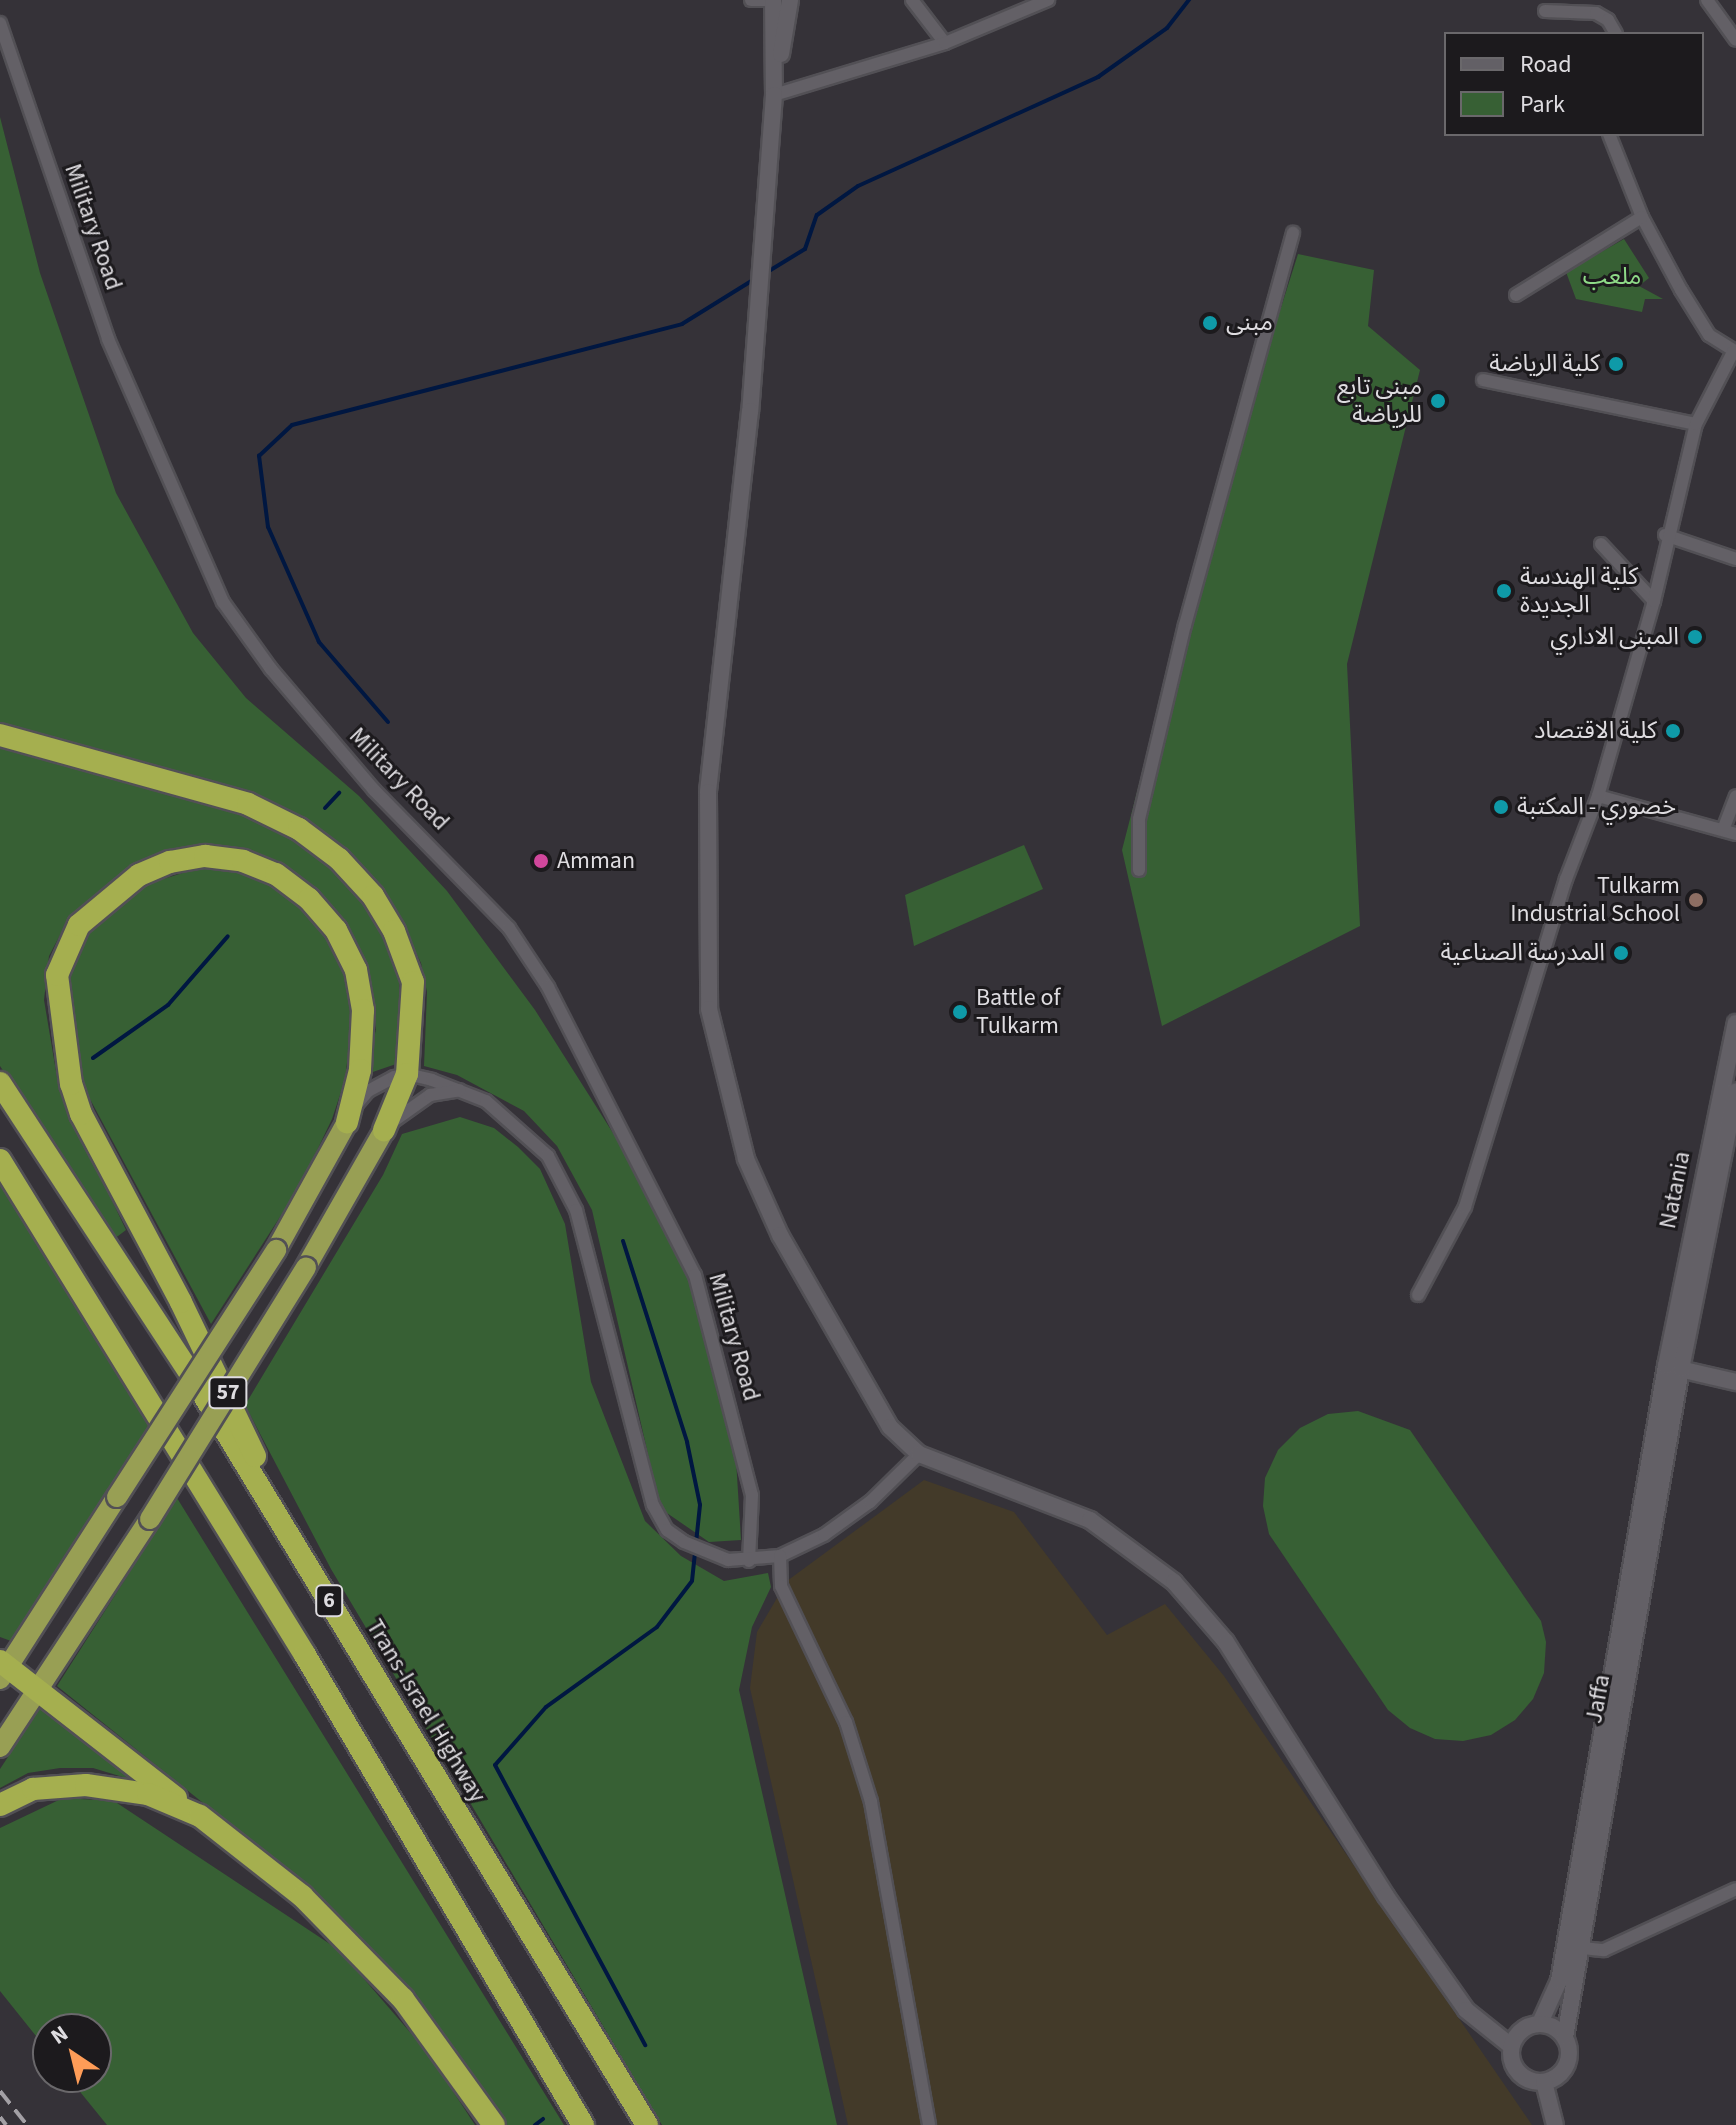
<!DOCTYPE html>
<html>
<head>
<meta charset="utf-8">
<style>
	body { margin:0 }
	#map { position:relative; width:1736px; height:2125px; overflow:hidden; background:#353238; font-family:"Source Sans 3","Noto Sans Arabic",sans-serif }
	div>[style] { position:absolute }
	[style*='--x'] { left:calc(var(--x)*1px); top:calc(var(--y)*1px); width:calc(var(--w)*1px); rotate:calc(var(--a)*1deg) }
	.industrial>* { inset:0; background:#433a29 }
	.green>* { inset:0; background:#376034 }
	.stream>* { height:4px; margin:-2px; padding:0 2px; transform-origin:2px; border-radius:2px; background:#001741 }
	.roads { filter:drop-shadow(2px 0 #525055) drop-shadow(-2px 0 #525055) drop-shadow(0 2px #525055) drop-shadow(0 -2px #525055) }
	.minor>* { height:12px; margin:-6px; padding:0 6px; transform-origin:6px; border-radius:6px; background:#636066 }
	.tertiary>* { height:16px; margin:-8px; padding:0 8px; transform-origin:8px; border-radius:8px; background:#636066 }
	.tertiary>.ring { margin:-8px; padding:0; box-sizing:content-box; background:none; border:16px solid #636066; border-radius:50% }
	.trunk>* { height:20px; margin:-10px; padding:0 10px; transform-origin:10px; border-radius:10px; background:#989f54 }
	.motorway>* { height:22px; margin:-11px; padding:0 11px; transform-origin:11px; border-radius:11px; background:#a5af4f }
	.rail>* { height:4px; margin-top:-2px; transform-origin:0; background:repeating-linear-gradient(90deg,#a3a0a5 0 16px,transparent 0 24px) }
	.bridges { filter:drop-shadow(2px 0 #525055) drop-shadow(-2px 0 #525055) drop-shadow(0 2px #525055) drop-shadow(0 -2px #525055) }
	.trunk-bridge>* { height:20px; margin:-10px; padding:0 10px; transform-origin:10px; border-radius:10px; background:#989f54 }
	.dots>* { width:22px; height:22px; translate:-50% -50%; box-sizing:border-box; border:4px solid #1c1a1d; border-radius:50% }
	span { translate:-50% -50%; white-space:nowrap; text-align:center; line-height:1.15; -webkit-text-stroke:6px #1c1a1d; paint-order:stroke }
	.shield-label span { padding:2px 6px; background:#1c1a1d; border:2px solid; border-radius:6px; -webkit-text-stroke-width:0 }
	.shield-label { font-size:22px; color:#dedce0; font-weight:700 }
	.street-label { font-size:24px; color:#dedce0 }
	.park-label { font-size:24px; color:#8fdb88 }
	.poi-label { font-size:24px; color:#dedce0 }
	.left { translate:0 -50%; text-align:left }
	.right { translate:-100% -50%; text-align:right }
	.legend { position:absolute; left:1444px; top:32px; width:260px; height:104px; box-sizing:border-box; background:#1c1a1d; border:2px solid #6a686b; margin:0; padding:10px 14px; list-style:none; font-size:24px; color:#dedce0 }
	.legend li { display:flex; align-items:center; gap:16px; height:40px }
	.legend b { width:40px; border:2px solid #6a686b }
	.north { position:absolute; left:32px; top:2013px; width:80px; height:80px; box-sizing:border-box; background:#1c1a1d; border:2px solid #6a686b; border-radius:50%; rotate:325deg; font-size:22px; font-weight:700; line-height:32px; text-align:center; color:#dedce0 }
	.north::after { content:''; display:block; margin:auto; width:28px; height:36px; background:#fe9c57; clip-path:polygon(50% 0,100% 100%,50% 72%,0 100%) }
</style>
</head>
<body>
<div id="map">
	<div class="industrial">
		<i style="clip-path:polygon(924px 1480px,1014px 1512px,1107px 1635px,1165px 1604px,1224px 1676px,1532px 2125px,848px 2125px,750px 1688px,757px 1632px,787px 1581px)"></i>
	</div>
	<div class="green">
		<i style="clip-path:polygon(0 117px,40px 273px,116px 493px,193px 633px,246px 698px,359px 796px,447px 891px,535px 1010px,677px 1234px,736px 1460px,741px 1540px,709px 1542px,648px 1500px,653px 1476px,592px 1210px,557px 1146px,524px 1111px,457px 1075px,424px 1066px,427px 992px,421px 963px,393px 906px,357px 866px,316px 834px,0 735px)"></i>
		<i style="clip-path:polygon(1624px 239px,1649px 278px,1639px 286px,1663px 299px,1645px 299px,1642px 312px,1576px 299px,1566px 272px)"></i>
		<i style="clip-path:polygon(1298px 254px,1374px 270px,1368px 326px,1420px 370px,1347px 664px,1360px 926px,1162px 1026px,1122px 850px,1180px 625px)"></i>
		<i style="clip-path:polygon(0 746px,244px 815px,294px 838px,332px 867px,364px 902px,399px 970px,399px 1063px,367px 1074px,376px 1029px,368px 966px,346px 923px,317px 890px,282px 864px,246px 849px,205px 844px,166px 850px,133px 865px,69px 918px,49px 956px,44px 1000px,59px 1089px,126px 1230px,114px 1239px,0 1066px)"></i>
		<i style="clip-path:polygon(1024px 845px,1043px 889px,914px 946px,905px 895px)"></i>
		<i style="clip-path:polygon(205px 866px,240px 871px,271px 883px,302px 906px,327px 935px,346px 974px,353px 1010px,345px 1080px,332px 1119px,300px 1186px,211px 1324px,84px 1088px,67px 1000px,71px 962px,88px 932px,144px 885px)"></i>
		<i style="clip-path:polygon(460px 1117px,494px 1128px,518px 1147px,540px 1169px,565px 1224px,591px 1382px,645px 1521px,681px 1556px,724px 1581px,768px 1573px,771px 1587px,752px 1627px,739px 1690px,837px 2125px,662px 2125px,331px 1569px,245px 1405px,383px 1175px,402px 1134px)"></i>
		<i style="clip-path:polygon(0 1172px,152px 1425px,11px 1641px,0 1637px)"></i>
		<i style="clip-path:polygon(1358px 1411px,1410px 1430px,1541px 1621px,1546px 1642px,1544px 1673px,1533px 1699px,1515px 1720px,1491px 1735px,1463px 1741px,1435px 1739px,1410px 1728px,1388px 1710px,1269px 1534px,1263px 1506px,1265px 1478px,1278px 1450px,1300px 1428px,1328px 1414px)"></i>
		<i style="clip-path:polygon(177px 1498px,564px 2125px,503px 2125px,404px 1986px,303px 1883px,57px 1686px)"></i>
		<i style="clip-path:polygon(41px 1707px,136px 1781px,93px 1768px,60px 1768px,28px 1773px,0 1788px,0 1769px)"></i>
		<i style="clip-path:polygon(63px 1798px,114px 1801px,339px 1950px,428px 2053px,475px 2125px,107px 2125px,68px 2077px,96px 2077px,96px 2029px,48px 2029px,48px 2051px,0 1991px,0 1828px)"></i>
	</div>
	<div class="stream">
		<i style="--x:764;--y:274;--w:48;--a:-31.4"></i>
		<i style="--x:805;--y:249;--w:36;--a:-71"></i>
		<i style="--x:817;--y:215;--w:50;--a:-35.3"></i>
		<i style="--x:858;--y:186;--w:264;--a:-24.4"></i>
		<i style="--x:1098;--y:77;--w:85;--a:-35.4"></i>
		<i style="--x:1167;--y:28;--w:36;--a:-52"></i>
		<i style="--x:388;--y:722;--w:106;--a:-130.8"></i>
		<i style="--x:319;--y:642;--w:126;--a:-113.9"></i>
		<i style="--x:268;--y:527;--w:72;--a:-97.2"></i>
		<i style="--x:259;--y:456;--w:45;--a:-43.2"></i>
		<i style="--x:292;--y:425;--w:403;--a:-14.5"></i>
		<i style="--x:682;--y:324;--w:84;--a:-31.8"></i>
		<i style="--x:325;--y:808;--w:21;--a:-47"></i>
		<i style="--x:93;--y:1058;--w:92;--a:-35.2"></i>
		<i style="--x:168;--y:1005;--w:91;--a:-49"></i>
		<i style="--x:623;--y:1241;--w:211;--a:72.3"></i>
		<i style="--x:687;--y:1442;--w:64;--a:78.3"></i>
		<i style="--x:700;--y:1505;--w:76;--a:96"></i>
		<i style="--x:692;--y:1581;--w:58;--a:127.3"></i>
		<i style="--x:657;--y:1627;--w:137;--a:144.2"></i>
		<i style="--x:546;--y:1707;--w:77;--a:131.3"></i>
		<i style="--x:495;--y:1765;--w:318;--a:61.8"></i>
		<i style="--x:535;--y:2125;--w:10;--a:-37"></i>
	</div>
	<div class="roads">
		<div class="minor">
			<i style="--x:751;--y:0;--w:19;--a:0"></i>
			<i style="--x:912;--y:0;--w:54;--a:52.5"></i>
			<i style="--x:1707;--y:0;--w:49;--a:54.1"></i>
			<i style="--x:1545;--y:11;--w:51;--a:2.2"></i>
			<i style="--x:1596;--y:13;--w:14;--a:30"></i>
			<i style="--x:1608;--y:20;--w:16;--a:60"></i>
			<i style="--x:0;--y:23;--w:334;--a:71.1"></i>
			<i style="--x:108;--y:339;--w:287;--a:66.4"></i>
			<i style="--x:223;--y:602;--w:82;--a:54.4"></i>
			<i style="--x:271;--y:669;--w:159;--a:49.6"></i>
			<i style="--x:374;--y:790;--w:193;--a:45.6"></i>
			<i style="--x:509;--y:928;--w:71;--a:56.5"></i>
			<i style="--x:548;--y:987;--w:323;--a:63"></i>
			<i style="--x:695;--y:1275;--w:227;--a:75.5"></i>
			<i style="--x:752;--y:1495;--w:66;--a:92.6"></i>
			<i style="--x:774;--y:95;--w:179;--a:-16.9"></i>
			<i style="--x:945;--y:43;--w:112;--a:-22.7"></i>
			<i style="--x:1609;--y:134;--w:89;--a:68.3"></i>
			<i style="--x:1642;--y:217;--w:83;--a:61.9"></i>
			<i style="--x:1681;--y:290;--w:53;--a:58.1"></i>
			<i style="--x:1709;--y:335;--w:32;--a:32"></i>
			<i style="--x:1516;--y:295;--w:148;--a:-31.8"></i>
			<i style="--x:1483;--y:380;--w:217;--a:11.7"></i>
			<i style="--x:1665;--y:535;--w:75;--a:18.7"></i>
			<i style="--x:1601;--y:544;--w:78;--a:47.1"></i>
			<i style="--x:1598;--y:796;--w:143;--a:15.4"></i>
			<i style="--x:1723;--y:830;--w:36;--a:-69"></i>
			<i style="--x:1139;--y:870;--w:51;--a:-90"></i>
			<i style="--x:1139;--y:819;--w:199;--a:-76.7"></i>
			<i style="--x:1185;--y:625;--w:407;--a:-74.6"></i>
			<i style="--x:356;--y:1105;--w:18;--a:-49"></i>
			<i style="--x:368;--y:1091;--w:30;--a:-28"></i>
			<i style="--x:394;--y:1077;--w:13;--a:-13"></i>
			<i style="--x:407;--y:1074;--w:26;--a:13"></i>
			<i style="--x:432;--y:1080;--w:58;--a:21.3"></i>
			<i style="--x:486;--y:1101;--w:83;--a:41.6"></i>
			<i style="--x:548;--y:1156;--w:61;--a:62.6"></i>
			<i style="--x:576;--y:1210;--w:305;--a:75.4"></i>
			<i style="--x:653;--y:1505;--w:29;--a:61"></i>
			<i style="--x:667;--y:1530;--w:21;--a:35"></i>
			<i style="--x:684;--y:1542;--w:48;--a:22.2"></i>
			<i style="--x:728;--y:1560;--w:52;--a:-4.4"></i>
			<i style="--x:780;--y:1556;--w:49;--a:-25.5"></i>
			<i style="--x:824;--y:1535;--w:57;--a:-35.7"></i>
			<i style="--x:870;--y:1502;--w:69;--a:-44.4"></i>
			<i style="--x:392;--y:1122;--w:47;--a:-35.4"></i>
			<i style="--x:430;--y:1095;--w:30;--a:-9"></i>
			<i style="--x:1418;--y:1295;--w:100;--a:-61.9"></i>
			<i style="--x:1465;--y:1207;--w:343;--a:-72.9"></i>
			<i style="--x:1566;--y:879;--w:89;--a:-68.9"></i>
			<i style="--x:1598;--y:796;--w:203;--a:-74"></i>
			<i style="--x:1654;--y:601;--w:182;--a:-76.7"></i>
			<i style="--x:1696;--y:424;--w:81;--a:-62.8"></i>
			<i style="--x:780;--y:1556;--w:30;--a:88"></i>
			<i style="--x:781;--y:1586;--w:151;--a:64.5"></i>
			<i style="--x:846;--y:1722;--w:84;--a:72.6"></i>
			<i style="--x:871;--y:1802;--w:328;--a:79.8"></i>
			<i style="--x:1573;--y:1947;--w:31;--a:6"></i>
			<i style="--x:1604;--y:1950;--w:145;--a:-24.8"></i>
		</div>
		<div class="tertiary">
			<i style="--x:773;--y:0;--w:95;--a:89.4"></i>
			<i style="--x:774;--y:95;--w:317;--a:94.3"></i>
			<i style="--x:750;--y:411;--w:383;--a:96.3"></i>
			<i style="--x:708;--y:792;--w:217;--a:89.7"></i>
			<i style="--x:709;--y:1009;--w:154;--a:76.1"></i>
			<i style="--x:746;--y:1159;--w:83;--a:65.9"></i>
			<i style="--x:780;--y:1235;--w:221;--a:60.2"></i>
			<i style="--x:890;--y:1427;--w:40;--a:43"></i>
			<i style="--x:919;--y:1454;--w:183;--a:21.1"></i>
			<i style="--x:1090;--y:1520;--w:104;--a:36.4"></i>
			<i style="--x:1174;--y:1582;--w:79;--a:49.1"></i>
			<i style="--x:1226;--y:1642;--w:300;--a:57.8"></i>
			<i style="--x:1386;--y:1896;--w:139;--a:54.9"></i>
			<i style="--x:1466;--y:2010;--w:58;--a:38.7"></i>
			<i style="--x:781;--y:54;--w:55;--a:-80.5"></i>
			<i style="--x:1671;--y:1367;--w:67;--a:13"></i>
			<i style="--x:1540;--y:2023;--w:46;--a:-65.7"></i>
			<i style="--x:1559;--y:1981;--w:624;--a:-80.13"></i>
			<i style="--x:1666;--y:1366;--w:350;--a:-78.5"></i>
			<i class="ring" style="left:1511px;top:2024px;width:42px;height:42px"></i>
			<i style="--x:1565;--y:2037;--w:678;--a:-80.15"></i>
			<i style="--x:1681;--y:1369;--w:283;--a:-78.8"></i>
			<i style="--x:1544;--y:2082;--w:44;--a:75.7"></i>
		</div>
		<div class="trunk">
			<i style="--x:276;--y:1250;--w:146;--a:-61"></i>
			<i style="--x:306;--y:1267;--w:158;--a:-60.3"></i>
			<i style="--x:0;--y:1679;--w:216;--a:-57.3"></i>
			<i style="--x:0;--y:1747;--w:273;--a:-56.7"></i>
		</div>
		<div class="motorway">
			<i style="--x:0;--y:735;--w:257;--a:15.5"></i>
			<i style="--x:248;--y:804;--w:57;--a:26.1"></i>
			<i style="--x:299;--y:829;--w:50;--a:36.9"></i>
			<i style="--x:339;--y:859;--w:50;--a:47.4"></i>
			<i style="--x:373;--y:896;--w:41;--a:59"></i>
			<i style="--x:394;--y:931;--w:54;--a:69.6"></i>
			<i style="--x:413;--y:982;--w:92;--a:93.7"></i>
			<i style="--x:407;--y:1074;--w:61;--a:112.3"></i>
			<i style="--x:0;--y:1083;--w:350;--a:56.8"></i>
			<i style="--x:192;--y:1376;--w:876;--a:58.72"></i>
			<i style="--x:0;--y:1160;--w:581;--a:58.36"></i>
			<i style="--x:305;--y:1655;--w:546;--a:59.4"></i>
			<i style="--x:255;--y:1456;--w:171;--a:-115.7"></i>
			<i style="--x:181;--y:1302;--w:213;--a:-118"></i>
			<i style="--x:81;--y:1114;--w:32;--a:-108"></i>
			<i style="--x:71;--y:1084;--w:110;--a:-97.3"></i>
			<i style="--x:57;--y:975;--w:55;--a:-66.3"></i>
			<i style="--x:79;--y:925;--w:78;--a:-39.8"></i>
			<i style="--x:139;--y:875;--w:34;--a:-23"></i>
			<i style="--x:170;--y:862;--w:36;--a:-10"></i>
			<i style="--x:205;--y:856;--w:38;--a:7"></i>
			<i style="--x:243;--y:861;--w:35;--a:22"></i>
			<i style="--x:276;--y:874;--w:41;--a:37.1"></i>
			<i style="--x:309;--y:899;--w:41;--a:48.9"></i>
			<i style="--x:336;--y:930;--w:45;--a:63.4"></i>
			<i style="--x:356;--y:970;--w:41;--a:80.1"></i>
			<i style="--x:363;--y:1010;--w:60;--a:92.9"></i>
			<i style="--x:360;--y:1070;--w:54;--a:104"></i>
			<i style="--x:0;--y:1661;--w:223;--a:37.9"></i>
			<i style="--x:0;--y:1805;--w:37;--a:-26"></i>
			<i style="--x:33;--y:1789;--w:53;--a:-4.3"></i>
			<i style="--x:86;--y:1785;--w:63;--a:8.3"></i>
			<i style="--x:148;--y:1794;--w:56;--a:22.9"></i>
			<i style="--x:200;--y:1816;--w:130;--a:38.1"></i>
			<i style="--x:302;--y:1896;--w:144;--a:45.6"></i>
			<i style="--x:403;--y:1999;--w:155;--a:54.2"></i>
		</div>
	</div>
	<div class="rail">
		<i style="--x:0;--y:2091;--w:43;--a:51.5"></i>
		<i style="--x:0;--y:2117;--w:10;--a:53"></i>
	</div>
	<div class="bridges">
		<div class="trunk-bridge">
			<i style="--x:117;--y:1497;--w:294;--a:-57.2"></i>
			<i style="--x:150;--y:1519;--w:296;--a:-58.2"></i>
		</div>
	</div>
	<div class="dots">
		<i style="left:1210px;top:323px;background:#0f9aa8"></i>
		<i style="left:1616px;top:364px;background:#0f9aa8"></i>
		<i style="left:1438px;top:401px;background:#0f9aa8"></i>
		<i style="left:1504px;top:591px;background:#0f9aa8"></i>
		<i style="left:1695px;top:637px;background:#0f9aa8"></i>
		<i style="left:1673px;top:731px;background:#0f9aa8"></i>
		<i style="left:1501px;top:807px;background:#0f9aa8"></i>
		<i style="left:541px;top:861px;background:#d1479c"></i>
		<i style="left:1696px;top:900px;background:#8d6e63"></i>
		<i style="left:1621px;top:953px;background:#0f9aa8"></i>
		<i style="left:960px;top:1012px;background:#0f9aa8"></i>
	</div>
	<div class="shield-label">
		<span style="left:228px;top:1393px">57</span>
		<span style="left:329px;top:1601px">6</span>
	</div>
	<div class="street-label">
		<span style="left:93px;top:227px;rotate:71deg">Military Road</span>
		<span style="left:399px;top:779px;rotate:46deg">Military Road</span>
		<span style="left:1675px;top:1190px;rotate:-79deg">Natania</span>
		<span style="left:734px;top:1337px;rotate:74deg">Military Road</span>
		<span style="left:1598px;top:1699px;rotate:-80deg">Jaffa</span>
		<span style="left:426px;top:1711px;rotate:59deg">Trans-Israel Highway</span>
	</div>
	<div class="park-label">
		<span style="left:1612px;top:277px">ملعب</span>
	</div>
	<div class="poi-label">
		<span class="left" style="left:1226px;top:323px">مبنى</span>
		<span class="right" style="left:1600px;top:364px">كلية الرياضة</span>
		<span class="right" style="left:1422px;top:401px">مبنى تابع<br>للرياضة</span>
		<span class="left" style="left:1520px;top:591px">كلية الهندسة<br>الجديدة</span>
		<span class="right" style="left:1679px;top:637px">المبنى الاداري</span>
		<span class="right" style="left:1657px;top:731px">كلية الاقتصاد</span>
		<span class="left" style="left:1517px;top:807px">خصوري - المكتبة</span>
		<span class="left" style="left:557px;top:861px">Amman</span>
		<span class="right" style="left:1680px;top:900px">Tulkarm<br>Industrial School</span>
		<span class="right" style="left:1605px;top:953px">المدرسة الصناعية</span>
		<span class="left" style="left:976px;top:1012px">Battle of<br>Tulkarm</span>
	</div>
	<ul class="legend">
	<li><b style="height:10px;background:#636066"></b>Road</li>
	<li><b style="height:22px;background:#376034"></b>Park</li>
	</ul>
	<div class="north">N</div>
</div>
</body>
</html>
